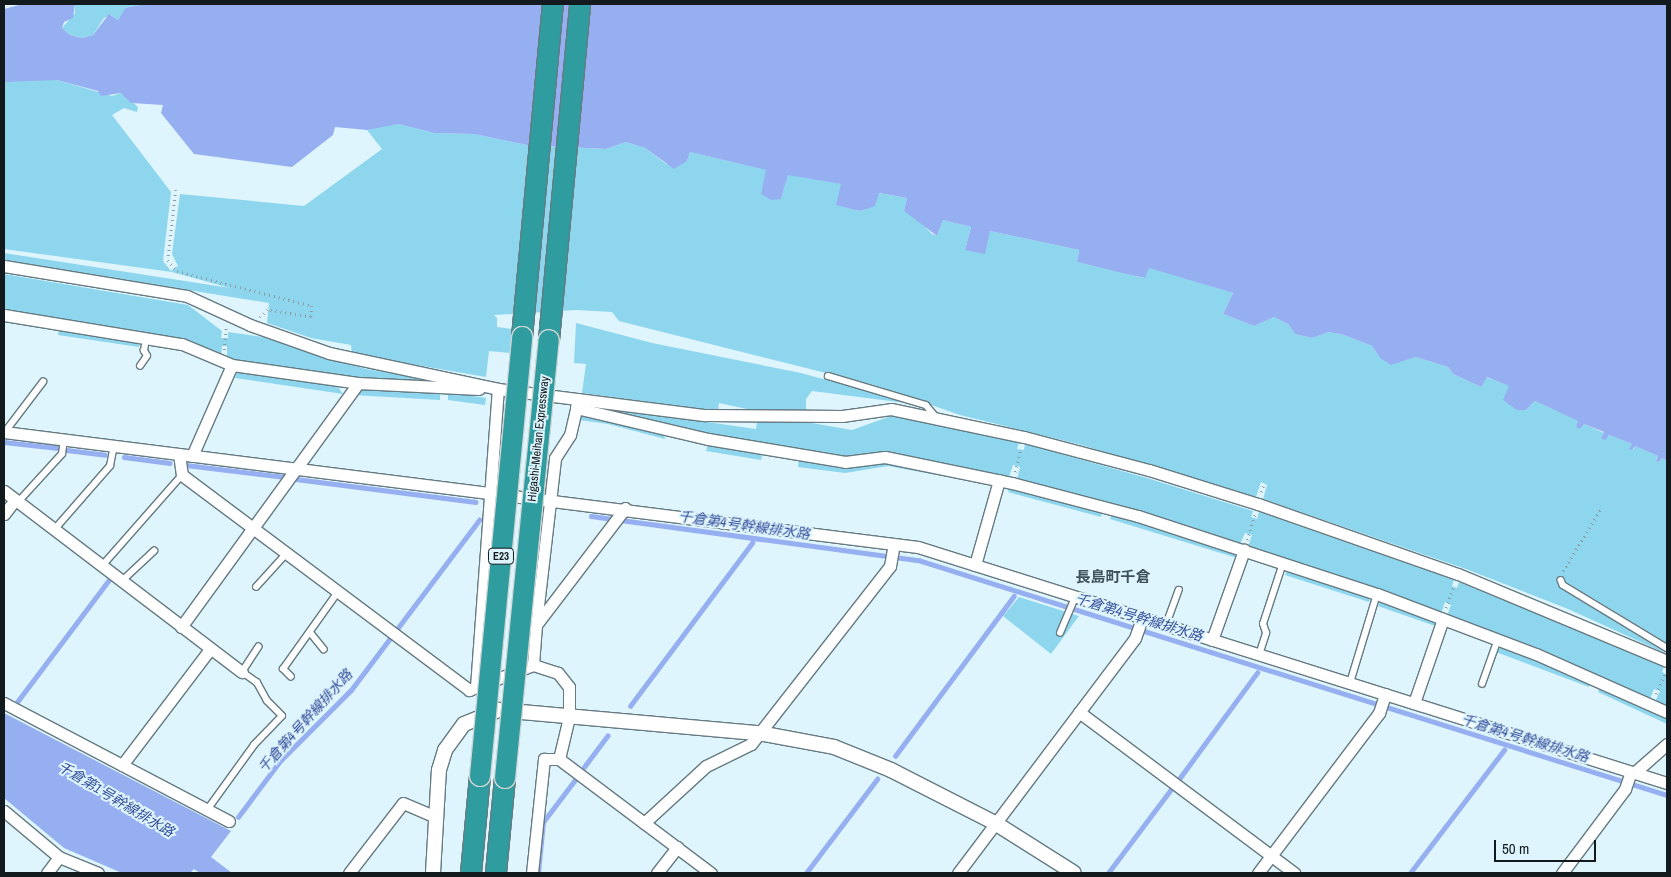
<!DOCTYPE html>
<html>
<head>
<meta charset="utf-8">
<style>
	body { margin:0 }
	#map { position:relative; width:1671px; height:877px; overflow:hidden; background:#def5fd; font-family:"Archivo Narrow","Noto Sans JP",sans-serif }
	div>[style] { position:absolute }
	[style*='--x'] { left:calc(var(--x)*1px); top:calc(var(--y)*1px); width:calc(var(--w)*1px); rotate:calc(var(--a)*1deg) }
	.green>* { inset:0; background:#8ed6ee }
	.water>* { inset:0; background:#96aff0 }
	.stream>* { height:4.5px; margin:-2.25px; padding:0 2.25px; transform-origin:2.25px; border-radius:2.25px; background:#96aff0 }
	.path>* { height:2.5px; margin-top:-1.25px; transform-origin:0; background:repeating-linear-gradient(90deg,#8b9ca2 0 1px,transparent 0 5px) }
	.roads { filter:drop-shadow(1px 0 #667a81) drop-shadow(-1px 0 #667a81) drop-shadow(0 1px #667a81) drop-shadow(0 -1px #667a81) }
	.service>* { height:5.5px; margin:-2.75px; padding:0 2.75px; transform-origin:2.75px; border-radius:2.75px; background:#fff }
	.minor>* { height:11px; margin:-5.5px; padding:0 5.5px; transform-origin:5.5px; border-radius:5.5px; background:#fff }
	.tertiary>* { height:14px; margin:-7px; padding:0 7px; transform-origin:7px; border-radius:7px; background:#fff }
	.motorway>* { height:20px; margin:-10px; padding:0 10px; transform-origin:10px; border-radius:10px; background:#2f9c9f }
	.bridges { filter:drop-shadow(1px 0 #d4d6d6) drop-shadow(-1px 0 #d4d6d6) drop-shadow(0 1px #d4d6d6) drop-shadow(0 -1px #d4d6d6) }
	.motorway-bridge>* { height:20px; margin:-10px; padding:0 10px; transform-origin:10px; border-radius:10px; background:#2f9c9f }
	span { translate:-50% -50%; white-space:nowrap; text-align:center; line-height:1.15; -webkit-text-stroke:4px #def5fd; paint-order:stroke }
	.shield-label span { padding:1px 4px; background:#def5fd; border:1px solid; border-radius:4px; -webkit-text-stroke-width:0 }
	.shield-label { font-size:11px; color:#121a1d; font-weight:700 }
	.street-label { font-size:12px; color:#121a1d }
	.water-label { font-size:14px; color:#344d99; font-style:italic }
	.quarter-label { font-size:15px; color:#3e5158; font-weight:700 }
	.frame { position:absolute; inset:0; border:5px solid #121a1d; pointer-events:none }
	.scale { position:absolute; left:1494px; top:840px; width:102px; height:22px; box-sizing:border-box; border:2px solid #121a1d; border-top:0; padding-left:6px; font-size:15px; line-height:18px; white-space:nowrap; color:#121a1d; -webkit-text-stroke:4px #def5fd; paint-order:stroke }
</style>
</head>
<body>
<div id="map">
	<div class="green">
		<i style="clip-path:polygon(75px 4px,93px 5px,144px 4px,125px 8px,118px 20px,111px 15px,104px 18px,93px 35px,82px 38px,70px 35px,62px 28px,75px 13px)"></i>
		<i style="clip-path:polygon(21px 79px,57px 80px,112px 96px,121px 93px,138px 107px,137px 112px,124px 108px,112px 115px,171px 192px,163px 261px,171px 271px,178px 266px,172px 254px,180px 194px,304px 206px,382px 149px,367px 130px,381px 126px,398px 124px,434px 133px,474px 134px,527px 145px,606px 149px,626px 142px,645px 148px,666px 164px,687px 161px,690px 152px,767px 170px,781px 199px,788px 174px,842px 184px,837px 205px,859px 211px,867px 209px,878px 193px,907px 198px,904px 211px,916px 218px,932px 234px,937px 236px,943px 220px,971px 227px,965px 250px,990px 231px,1079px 250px,1077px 262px,1144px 278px,1148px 267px,1233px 293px,1223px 314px,1254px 326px,1274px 317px,1288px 324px,1295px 334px,1312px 338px,1329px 332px,1344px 335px,1372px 346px,1380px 358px,1415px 357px,1429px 361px,1448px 367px,1453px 374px,1481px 387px,1486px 377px,1510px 386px,1526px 410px,1535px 401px,1579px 421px,1576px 427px,1584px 424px,1604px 433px,1601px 438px,1609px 435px,1632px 444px,1633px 450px,1635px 446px,1658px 456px,1656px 460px,1659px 462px,1662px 458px,1667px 461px,1667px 643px,1566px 582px,1558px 583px,1667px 654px,1568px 609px,1466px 569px,1263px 499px,1267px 485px,1261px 482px,1256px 497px,1078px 444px,960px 415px,874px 385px,619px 321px,612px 312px,576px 310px,494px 315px,497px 318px,497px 327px,512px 329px,510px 353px,489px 351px,486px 377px,352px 354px,351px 345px,311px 338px,267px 323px,269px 303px,4px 260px,4px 253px,230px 288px,172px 272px,4px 249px,4px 82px)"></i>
		<i style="clip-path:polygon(4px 274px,188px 305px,222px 331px,221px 338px,228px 338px,228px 332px,262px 337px,366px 369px,465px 385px,343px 377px,227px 359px,227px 346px,222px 346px,221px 358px,4px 312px)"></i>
		<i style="clip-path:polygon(576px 323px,652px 343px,801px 373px,914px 404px,812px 391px,806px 399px,806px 410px,747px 409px,719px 403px,718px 411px,582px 393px,586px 364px,574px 363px)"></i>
		<i style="clip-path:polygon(59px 327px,140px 342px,139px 347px,58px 335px)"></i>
		<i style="clip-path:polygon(237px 369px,336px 384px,343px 394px,235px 378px)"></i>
		<i style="clip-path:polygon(360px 387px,440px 392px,440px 400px,353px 395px)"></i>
		<i style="clip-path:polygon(448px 392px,486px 398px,485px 405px,448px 400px)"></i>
		<i style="clip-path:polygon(594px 406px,756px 429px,757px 422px,806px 422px,852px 430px,891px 416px,1019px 443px,1017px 449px,1024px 450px,1025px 444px,1147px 478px,1253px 511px,1251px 517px,1257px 519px,1259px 512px,1454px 580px,1452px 586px,1457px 588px,1459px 582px,1645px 658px,1664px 667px,1662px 672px,1667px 675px,1667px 707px,1655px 702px,1660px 691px,1654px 689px,1650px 699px,1447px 616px,1451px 605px,1445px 602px,1441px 614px,1248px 547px,1252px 535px,1245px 533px,1240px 544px,1017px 479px,1020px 467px,1017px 466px,1013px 465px,1009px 477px,886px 452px,845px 459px,712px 437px)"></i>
		<i style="clip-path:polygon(579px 413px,664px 432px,665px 439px,608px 424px,579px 420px)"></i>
		<i style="clip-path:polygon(708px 443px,763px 452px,761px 460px,706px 451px)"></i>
		<i style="clip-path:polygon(799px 458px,885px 460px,943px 472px,942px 476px,888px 466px,845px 473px,798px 467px)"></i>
		<i style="clip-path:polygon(1010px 486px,1103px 510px,1101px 517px,1008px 492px)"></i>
		<i style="clip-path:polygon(1112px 513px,1235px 551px,1237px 558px,1110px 519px)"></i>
		<i style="clip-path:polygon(1288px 568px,1370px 597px,1369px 602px,1285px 575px)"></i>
		<i style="clip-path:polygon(1019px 597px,1079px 616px,1051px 654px,1003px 616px)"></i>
		<i style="clip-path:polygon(1381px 600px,1435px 619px,1438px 627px,1378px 606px)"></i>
		<i style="clip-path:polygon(1499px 645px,1591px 682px,1589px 687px,1496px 652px)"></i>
		<i style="clip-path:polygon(1600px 686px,1667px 715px,1667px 724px,1598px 692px)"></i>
	</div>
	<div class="water">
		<i style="clip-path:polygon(23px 4px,75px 4px,73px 18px,64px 22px,62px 28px,70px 35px,82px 38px,93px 35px,109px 14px,118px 20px,125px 8px,144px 4px,1667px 4px,1667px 461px,1662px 458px,1659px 462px,1656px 461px,1658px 456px,1635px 446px,1632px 450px,1629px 449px,1632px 444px,1609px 435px,1605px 440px,1601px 438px,1604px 432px,1584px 424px,1580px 429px,1576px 427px,1578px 421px,1535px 401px,1526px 410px,1517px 410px,1503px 400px,1509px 386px,1487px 377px,1481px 387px,1453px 374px,1448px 367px,1429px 361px,1415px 357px,1391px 365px,1380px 358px,1372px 346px,1344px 335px,1329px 332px,1312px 338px,1295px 334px,1288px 324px,1274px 317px,1254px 326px,1223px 314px,1233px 293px,1149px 268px,1145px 278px,1122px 273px,1077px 262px,1079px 250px,990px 231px,985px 254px,965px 250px,971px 227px,943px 220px,937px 236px,904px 211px,907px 198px,879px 193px,875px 206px,867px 209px,859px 211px,836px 205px,841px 184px,788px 175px,781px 199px,771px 200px,761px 194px,766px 170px,690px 152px,687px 161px,674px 169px,645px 148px,626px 142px,606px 149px,527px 145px,474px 134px,434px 133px,398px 124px,367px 130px,335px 127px,333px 135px,292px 167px,194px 154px,161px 113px,163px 105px,131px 103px,121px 93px,101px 96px,98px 91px,57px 80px,4px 82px,4px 9px)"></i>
		<i style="clip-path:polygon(4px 713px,231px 831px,211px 857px,232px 873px,200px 873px,194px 869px,190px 873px,122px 873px,64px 848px,4px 798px)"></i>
	</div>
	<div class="stream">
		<i style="--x:4;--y:442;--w:54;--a:6.3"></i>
		<i style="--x:67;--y:450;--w:38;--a:7"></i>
		<i style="--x:124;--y:457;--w:46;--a:7.4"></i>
		<i style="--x:186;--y:465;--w:100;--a:6.9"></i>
		<i style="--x:296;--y:479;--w:181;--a:7.3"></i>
		<i style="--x:591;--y:516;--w:330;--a:7.7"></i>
		<i style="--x:918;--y:560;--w:785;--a:17.42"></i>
		<i style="--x:17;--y:702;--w:153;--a:-53"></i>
		<i style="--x:630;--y:706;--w:204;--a:-53.2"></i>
		<i style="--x:895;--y:756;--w:199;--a:-53.4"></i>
		<i style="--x:584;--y:767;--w:39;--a:-53"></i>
		<i style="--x:1179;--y:779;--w:132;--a:-53.7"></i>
		<i style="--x:238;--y:817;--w:70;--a:-53.1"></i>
		<i style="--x:280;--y:761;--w:100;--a:-45"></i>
		<i style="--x:351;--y:690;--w:213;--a:-53"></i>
		<i style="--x:538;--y:873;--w:51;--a:-84.4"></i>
		<i style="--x:543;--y:822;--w:53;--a:-52.7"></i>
		<i style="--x:806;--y:873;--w:118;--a:-52.9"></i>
		<i style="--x:1108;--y:873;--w:106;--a:-53"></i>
		<i style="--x:1410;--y:873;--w:155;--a:-52.6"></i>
	</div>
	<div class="path">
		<i style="--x:176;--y:190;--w:70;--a:96.5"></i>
		<i style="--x:168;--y:260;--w:14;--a:51"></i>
		<i style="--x:177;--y:271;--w:139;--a:14.5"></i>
		<i style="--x:312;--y:306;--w:11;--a:95"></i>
		<i style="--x:311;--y:317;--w:44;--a:-170.8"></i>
		<i style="--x:268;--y:310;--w:11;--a:139"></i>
		<i style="--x:224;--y:350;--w:22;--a:-85"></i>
		<i style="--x:1015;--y:472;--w:25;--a:-76"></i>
		<i style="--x:1261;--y:492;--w:9;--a:-69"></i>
		<i style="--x:1247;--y:540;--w:27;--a:-73"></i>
		<i style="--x:1563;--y:571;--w:75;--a:-58.6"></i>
		<i style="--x:1446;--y:608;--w:24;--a:-71"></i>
		<i style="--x:1656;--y:694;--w:23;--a:-67"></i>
	</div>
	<div class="roads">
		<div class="service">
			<i style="--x:140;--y:366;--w:12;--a:-55"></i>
			<i style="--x:147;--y:356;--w:6;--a:-121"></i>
			<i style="--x:144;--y:351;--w:13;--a:-81"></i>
			<i style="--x:828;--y:376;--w:102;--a:16.5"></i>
			<i style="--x:926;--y:405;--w:16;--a:50"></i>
			<i style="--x:5;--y:432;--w:63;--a:-52.8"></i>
			<i style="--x:18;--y:502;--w:65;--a:-47.5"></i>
			<i style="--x:62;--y:454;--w:15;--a:-82"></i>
			<i style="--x:54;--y:530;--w:85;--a:-48.8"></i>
			<i style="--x:110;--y:466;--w:20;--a:-79"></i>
			<i style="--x:101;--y:567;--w:123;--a:-48.6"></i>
			<i style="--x:1561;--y:580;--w:5;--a:68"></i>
			<i style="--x:1563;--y:585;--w:122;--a:31.2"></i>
			<i style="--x:122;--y:581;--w:44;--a:-43.2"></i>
			<i style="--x:256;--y:587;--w:45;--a:-47.7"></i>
			<i style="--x:1166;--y:625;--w:37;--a:-70"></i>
			<i style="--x:310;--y:632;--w:22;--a:51"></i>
			<i style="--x:1060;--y:633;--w:39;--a:-67"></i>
			<i style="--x:1259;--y:655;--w:23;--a:-72"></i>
			<i style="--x:1266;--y:633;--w:9;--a:-108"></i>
			<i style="--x:1263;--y:624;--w:64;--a:-71.8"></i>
			<i style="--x:291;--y:677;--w:11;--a:-135"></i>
			<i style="--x:283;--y:669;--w:95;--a:-54.5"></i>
			<i style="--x:1350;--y:683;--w:93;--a:-73.1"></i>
			<i style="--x:1482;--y:684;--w:48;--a:-70.4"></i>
			<i style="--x:207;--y:810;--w:80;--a:-54.1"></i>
			<i style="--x:254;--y:745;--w:40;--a:-46"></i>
			<i style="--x:282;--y:716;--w:21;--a:-135"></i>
			<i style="--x:267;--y:701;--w:21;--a:-119"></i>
			<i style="--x:257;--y:683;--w:19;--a:-144"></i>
			<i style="--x:242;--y:672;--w:30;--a:-57"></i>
		</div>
		<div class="minor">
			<i style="--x:4;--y:266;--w:185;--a:9.3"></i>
			<i style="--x:187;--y:296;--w:69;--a:24.7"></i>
			<i style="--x:250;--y:325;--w:84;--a:19.5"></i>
			<i style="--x:329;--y:353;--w:173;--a:12"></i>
			<i style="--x:498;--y:389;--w:209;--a:7.2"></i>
			<i style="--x:705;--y:415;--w:137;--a:0.4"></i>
			<i style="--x:842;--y:416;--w:49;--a:-8.1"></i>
			<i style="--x:891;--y:409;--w:136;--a:11.9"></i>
			<i style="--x:1024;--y:437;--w:129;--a:14.8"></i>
			<i style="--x:1149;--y:470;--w:114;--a:17.3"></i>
			<i style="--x:1258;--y:504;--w:212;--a:19.3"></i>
			<i style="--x:1458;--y:574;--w:226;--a:22.6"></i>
			<i style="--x:4;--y:315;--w:180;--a:9.3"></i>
			<i style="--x:182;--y:344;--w:54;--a:22.8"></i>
			<i style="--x:232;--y:365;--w:127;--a:8.1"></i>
			<i style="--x:358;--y:383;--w:121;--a:2.8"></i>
			<i style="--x:578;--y:399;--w:9;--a:103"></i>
			<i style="--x:576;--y:408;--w:136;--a:13.2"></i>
			<i style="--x:708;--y:439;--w:139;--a:9.5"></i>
			<i style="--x:845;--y:462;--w:40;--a:-7.1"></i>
			<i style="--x:885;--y:457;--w:130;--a:11.6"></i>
			<i style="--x:1012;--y:483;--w:130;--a:14.7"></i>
			<i style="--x:1138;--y:516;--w:251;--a:18.1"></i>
			<i style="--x:1377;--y:594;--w:170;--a:20.7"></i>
			<i style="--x:1536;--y:654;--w:143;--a:23.9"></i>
			<i style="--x:4;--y:432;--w:921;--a:7.17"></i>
			<i style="--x:918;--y:547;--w:785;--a:17.49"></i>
			<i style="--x:179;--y:454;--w:21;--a:82"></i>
			<i style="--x:182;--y:475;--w:359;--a:36.8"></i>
			<i style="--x:469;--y:690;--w:69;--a:-21.3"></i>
			<i style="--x:192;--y:456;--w:99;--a:-66.3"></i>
			<i style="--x:4;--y:491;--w:299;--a:37.3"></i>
			<i style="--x:4;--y:514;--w:16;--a:-52"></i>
			<i style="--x:975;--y:565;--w:88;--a:-74.2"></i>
			<i style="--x:536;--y:623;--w:166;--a:-83.4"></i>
			<i style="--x:555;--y:458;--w:27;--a:-57"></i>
			<i style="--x:570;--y:435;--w:28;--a:-77"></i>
			<i style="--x:181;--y:627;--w:301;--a:-54"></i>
			<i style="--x:1212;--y:640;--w:96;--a:-70.4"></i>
			<i style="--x:476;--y:687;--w:299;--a:-85.8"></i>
			<i style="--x:4;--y:703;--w:254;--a:27.7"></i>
			<i style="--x:1414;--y:703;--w:89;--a:-71"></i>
			<i style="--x:1079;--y:712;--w:269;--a:36.8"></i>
			<i style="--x:559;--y:759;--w:43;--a:-76.6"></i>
			<i style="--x:569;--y:717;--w:30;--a:-90"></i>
			<i style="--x:569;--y:687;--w:18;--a:-128"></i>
			<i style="--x:558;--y:673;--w:26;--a:-162"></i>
			<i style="--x:533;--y:665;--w:40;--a:-85.7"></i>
			<i style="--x:536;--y:625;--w:147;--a:-52.7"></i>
			<i style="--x:122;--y:765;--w:146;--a:-52.8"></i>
			<i style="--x:1634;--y:773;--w:44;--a:-41.3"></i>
			<i style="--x:4;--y:811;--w:72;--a:39.9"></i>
			<i style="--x:59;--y:857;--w:42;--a:22.3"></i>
			<i style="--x:644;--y:823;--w:84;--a:-42.6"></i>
			<i style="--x:706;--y:766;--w:50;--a:-26.1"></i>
			<i style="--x:751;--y:744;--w:226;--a:-52"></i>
			<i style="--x:890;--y:566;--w:22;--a:-80"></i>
			<i style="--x:47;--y:873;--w:20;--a:-53"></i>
			<i style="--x:349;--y:873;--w:88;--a:-52.4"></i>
			<i style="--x:403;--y:803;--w:36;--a:23"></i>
			<i style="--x:532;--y:873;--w:115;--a:-84"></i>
			<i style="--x:544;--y:759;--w:15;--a:0"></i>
			<i style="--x:559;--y:759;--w:190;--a:36.9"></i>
			<i style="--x:657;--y:873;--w:33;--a:-52"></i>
			<i style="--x:958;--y:873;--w:294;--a:-53"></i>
			<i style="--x:1135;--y:638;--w:20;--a:-70"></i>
			<i style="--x:1258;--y:873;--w:201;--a:-52.9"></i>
			<i style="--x:1379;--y:713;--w:20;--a:-72"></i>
			<i style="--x:1562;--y:873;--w:105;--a:-53.1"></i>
			<i style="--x:1625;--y:789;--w:18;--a:-71"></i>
		</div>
		<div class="tertiary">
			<i style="--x:433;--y:873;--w:103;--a:-86.7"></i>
			<i style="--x:439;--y:770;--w:21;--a:-73"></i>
			<i style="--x:445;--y:750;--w:32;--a:-54"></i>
			<i style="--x:464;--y:724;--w:38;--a:-22"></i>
			<i style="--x:499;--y:710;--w:261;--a:5.1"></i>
			<i style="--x:759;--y:733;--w:76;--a:10.6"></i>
			<i style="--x:834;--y:747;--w:61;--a:22"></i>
			<i style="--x:891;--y:770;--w:117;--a:27"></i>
			<i style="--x:995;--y:823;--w:93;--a:32.3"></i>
		</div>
		<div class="motorway">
			<i style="--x:522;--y:337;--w:334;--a:-84.7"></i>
			<i style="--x:549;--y:340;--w:337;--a:-84.7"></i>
			<i style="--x:471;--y:873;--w:97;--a:-84.7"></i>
			<i style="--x:496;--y:873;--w:95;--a:-84.6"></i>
		</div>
	</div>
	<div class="bridges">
		<div class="motorway-bridge">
			<i style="--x:480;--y:776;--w:441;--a:-84.5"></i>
			<i style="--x:505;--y:778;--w:440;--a:-84.3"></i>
		</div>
	</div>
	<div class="shield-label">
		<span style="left:501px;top:556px">E23</span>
	</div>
	<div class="street-label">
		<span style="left:539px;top:439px;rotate:-84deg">Higashi-Meihan Expressway</span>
	</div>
	<div class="water-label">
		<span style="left:744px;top:525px;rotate:8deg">千倉第4号幹線排水路</span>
		<span style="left:1139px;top:617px;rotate:17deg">千倉第4号幹線排水路</span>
		<span style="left:305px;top:721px;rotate:-48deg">千倉第4号幹線排水路</span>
		<span style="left:1525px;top:738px;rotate:17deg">千倉第4号幹線排水路</span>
		<span style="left:116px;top:799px;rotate:31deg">千倉第1号幹線排水路</span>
	</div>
	<div class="quarter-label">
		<span style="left:1113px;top:577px">長島町千倉</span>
	</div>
	<div class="frame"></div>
	<div class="scale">50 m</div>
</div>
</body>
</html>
